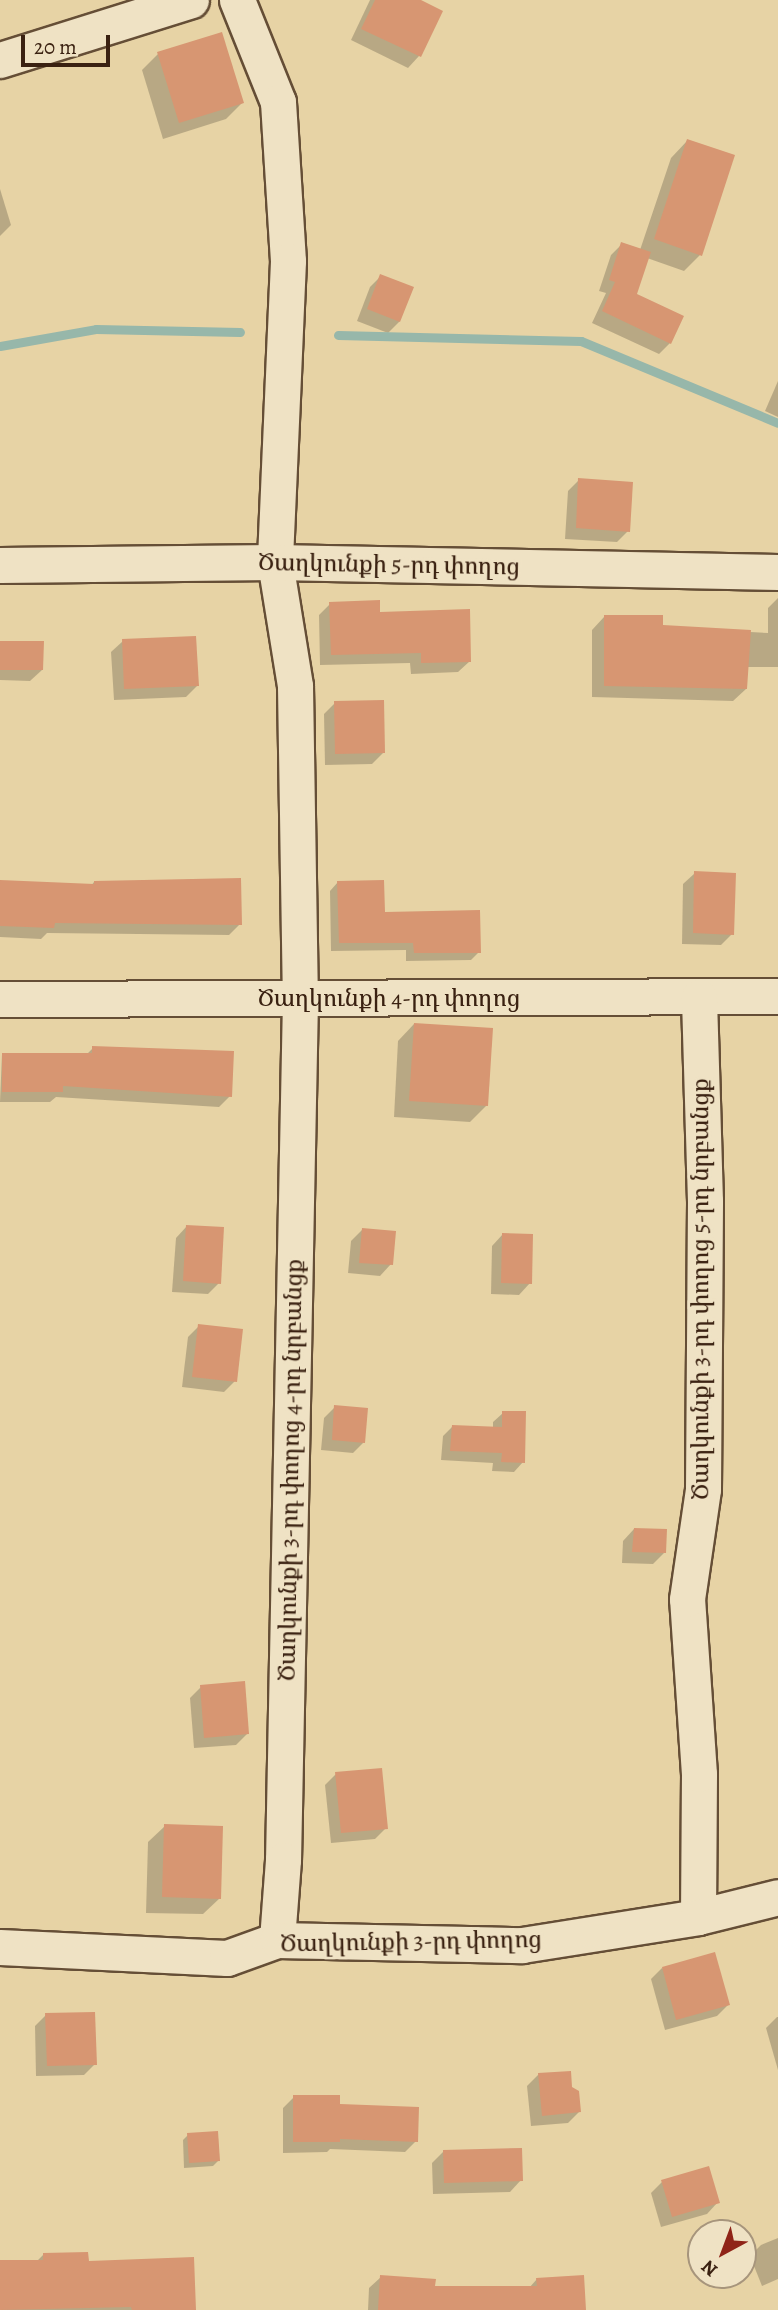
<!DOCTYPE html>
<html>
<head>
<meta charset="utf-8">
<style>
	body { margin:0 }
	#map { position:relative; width:778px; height:2310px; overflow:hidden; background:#e7d3a5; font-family:Alegreya,"Noto Serif Armenian",serif }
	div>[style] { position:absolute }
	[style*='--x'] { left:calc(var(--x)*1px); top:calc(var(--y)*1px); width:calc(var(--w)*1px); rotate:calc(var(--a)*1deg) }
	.shadow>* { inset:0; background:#0003 }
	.stream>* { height:9px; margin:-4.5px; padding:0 4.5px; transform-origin:4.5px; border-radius:4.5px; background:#97b7aa }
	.building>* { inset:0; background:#d79672 }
	.roads { filter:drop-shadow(2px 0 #654e36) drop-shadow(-2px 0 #654e36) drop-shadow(0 2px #654e36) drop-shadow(0 -2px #654e36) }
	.minor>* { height:35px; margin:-17.5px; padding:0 17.5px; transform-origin:17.5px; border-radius:17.5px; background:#efe2c4 }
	span { translate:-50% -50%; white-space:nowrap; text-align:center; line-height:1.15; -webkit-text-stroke:5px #efe2c4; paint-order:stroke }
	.street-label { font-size:24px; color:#3a2111 }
	.north { position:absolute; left:687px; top:2219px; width:70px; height:70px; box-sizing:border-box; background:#efe2c4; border:2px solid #a7957c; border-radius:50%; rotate:221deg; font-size:19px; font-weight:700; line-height:28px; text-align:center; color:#3a2111 }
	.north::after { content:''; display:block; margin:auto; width:24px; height:32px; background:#8f2418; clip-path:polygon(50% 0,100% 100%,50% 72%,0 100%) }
	.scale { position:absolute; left:21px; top:35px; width:89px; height:32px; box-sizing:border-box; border:4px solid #3a2111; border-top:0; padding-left:9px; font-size:21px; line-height:24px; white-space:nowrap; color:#3a2111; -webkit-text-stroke:5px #efe2c4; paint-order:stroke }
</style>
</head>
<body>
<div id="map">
	<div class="shadow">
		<i style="clip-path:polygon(370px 0,417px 0,441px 11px,419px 56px,408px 68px,351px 40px)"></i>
		<i style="clip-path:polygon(158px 54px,242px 103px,226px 119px,163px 139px,142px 70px)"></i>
		<i style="clip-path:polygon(687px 141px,700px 255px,684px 271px,647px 258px,635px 295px,670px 343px,659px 354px,592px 323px,606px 293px,599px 291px,611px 255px,622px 244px,640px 250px,671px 158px)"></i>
		<i style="clip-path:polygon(0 189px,11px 225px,0 236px)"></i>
		<i style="clip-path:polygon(381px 276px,412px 288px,399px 322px,388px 333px,357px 321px,370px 287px)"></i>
		<i style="clip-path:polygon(778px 381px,778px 417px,765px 411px)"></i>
		<i style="clip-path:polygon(579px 480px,628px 531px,617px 542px,565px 539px,568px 491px)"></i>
		<i style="clip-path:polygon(778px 598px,778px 667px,747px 667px,746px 689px,733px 701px,592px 697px,592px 630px,604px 617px,661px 627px,768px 633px,768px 608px)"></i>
		<i style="clip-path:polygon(330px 604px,379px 614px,470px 661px,458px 672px,411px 674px,410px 663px,320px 665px,319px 615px)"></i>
		<i style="clip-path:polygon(123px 641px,197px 686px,186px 697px,114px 700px,111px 652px)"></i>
		<i style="clip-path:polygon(0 642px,42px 670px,30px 681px,0 680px)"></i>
		<i style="clip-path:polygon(335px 703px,384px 752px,372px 764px,325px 765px,324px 714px)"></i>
		<i style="clip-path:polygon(695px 873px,732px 934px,721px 945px,682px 944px,683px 884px)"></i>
		<i style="clip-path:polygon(94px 882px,240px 924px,229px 935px,47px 933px,41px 939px,0 937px,0 883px,91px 886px)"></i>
		<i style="clip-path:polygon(338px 882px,383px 913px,479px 952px,471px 960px,406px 961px,406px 950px,331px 951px,330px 891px)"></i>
		<i style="clip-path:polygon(414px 1024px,487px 1105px,470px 1122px,394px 1117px,398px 1041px)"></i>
		<i style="clip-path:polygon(93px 1048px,230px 1096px,219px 1107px,56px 1097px,50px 1102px,0 1102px,2px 1054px,87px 1054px)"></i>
		<i style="clip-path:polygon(187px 1226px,219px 1283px,208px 1294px,172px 1292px,176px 1238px)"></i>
		<i style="clip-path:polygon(362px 1230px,391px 1264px,380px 1276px,348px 1273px,351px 1241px)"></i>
		<i style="clip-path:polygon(503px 1234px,530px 1283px,519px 1295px,491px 1294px,492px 1246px)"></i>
		<i style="clip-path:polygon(199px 1326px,235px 1381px,224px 1392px,182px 1387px,188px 1337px)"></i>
		<i style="clip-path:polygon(335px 1407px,364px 1442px,353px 1453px,321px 1450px,324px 1418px)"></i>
		<i style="clip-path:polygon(503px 1413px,523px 1462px,514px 1472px,492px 1471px,493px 1463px,441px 1460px,443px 1436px,452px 1427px,493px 1428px,493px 1422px)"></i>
		<i style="clip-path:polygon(634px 1529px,664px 1553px,653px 1564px,622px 1563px,623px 1541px)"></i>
		<i style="clip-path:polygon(201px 1687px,247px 1734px,236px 1745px,194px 1748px,190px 1698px)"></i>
		<i style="clip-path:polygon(336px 1774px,386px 1828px,375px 1839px,331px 1843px,325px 1785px)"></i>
		<i style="clip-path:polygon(165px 1826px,220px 1898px,203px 1914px,146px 1913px,148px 1842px)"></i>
		<i style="clip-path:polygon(662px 1968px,728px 2005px,717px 2016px,665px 2030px,651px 1979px)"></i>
		<i style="clip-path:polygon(46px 2015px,95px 2064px,84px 2075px,36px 2076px,35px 2026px)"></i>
		<i style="clip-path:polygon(777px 2017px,778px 2017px,778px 2070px,766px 2028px)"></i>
		<i style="clip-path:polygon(539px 2074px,570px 2088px,579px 2112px,568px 2123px,531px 2126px,527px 2086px)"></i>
		<i style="clip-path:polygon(294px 2097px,338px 2106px,416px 2141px,405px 2152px,330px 2149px,327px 2152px,283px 2153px,283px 2108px)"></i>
		<i style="clip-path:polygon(188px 2135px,218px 2161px,213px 2166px,184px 2168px,183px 2140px)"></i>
		<i style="clip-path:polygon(444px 2151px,521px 2180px,510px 2192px,433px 2194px,432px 2163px)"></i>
		<i style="clip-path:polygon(662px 2182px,718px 2202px,707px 2214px,661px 2227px,651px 2193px)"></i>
		<i style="clip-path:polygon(778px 2238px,778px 2279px,762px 2286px,750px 2256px,761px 2245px)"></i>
		<i style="clip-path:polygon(44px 2254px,87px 2262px,194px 2310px,0 2310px,0 2261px,37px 2261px)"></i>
		<i style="clip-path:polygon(381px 2277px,433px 2288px,529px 2288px,537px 2279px,584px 2310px,368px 2310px,369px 2288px)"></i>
	</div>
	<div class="stream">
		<i style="--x:338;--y:335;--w:243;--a:1.4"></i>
		<i style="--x:581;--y:341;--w:213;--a:22.6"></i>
		<i style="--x:0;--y:346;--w:97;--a:-10"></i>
		<i style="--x:96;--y:329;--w:144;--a:1.2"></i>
	</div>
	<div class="building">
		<i style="clip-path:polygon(375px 0,421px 0,443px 11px,421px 57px,361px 29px)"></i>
		<i style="clip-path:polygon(222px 32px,244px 103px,179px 123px,157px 52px)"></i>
		<i style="clip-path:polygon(687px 139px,735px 155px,702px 256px,654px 239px)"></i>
		<i style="clip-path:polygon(621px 242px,651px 252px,637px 294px,684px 316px,671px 344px,602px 311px,615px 282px,609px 280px)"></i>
		<i style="clip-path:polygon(380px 274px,414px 287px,400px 322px,367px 309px)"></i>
		<i style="clip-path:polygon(578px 478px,633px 482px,630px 532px,576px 528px)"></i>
		<i style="clip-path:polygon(380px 600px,380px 612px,470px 609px,471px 662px,421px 663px,421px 653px,331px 655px,329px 602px)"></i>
		<i style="clip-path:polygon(604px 615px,663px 615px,663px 625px,751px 630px,747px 689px,604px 686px)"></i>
		<i style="clip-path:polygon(196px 636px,199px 686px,124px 689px,122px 639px)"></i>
		<i style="clip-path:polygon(0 641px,44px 641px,43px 670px,0 670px)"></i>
		<i style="clip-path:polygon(384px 700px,385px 753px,335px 754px,334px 701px)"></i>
		<i style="clip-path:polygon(694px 871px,736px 873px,734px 935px,693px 933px)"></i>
		<i style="clip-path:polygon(241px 878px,242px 925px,55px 923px,54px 928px,0 926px,0 880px,94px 884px,94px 881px)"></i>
		<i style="clip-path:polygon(384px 880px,385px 912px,480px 910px,481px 953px,414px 953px,413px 943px,339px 943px,337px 881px)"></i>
		<i style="clip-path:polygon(414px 1023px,493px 1028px,488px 1106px,409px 1101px)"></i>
		<i style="clip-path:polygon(92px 1046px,234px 1051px,232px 1097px,63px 1086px,63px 1092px,2px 1092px,2px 1053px,92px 1053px)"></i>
		<i style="clip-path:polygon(186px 1225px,224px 1227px,221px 1284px,183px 1281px)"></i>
		<i style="clip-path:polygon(362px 1228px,396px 1231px,393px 1265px,359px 1263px)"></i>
		<i style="clip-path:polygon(502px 1233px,533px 1234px,532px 1284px,501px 1283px)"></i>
		<i style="clip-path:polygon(198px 1324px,243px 1329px,237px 1382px,192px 1377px)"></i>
		<i style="clip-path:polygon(334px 1405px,368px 1408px,365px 1443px,332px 1440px)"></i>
		<i style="clip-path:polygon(502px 1411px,526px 1411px,525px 1463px,501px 1462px,502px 1453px,450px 1451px,452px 1425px,502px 1427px)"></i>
		<i style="clip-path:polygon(634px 1528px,667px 1529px,666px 1553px,632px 1552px)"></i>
		<i style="clip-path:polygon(245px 1681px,249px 1734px,204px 1738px,200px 1685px)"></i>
		<i style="clip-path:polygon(382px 1768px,388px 1829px,341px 1833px,335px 1772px)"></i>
		<i style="clip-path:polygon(164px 1824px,223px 1826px,221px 1899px,162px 1897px)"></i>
		<i style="clip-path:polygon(715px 1952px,730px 2005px,676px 2020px,662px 1967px)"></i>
		<i style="clip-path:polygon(95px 2012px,97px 2065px,47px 2066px,45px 2013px)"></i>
		<i style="clip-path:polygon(571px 2071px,572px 2087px,579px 2091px,581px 2112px,542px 2116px,538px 2073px)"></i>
		<i style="clip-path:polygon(293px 2095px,340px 2095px,340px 2104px,419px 2107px,418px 2142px,340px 2139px,340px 2142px,293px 2142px)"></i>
		<i style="clip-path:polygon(218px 2131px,220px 2161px,189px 2163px,187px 2133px)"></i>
		<i style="clip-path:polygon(522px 2148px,523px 2181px,444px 2183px,443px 2150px)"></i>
		<i style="clip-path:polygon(709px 2166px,720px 2203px,672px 2217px,661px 2180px)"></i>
		<i style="clip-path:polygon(88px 2252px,89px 2261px,194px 2257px,196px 2310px,132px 2310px,131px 2307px,0 2310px,0 2260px,43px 2260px,43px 2253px)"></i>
		<i style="clip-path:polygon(380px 2275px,436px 2279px,435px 2286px,537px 2286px,536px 2278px,584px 2275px,586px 2310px,378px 2310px)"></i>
	</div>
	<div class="roads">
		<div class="minor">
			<i style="--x:237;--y:0;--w:110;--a:68.1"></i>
			<i style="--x:278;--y:102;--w:159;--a:86.4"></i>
			<i style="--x:288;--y:261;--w:301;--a:92.5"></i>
			<i style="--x:275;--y:562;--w:126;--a:80.8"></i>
			<i style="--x:295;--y:686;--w:313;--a:89.1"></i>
			<i style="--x:300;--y:999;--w:861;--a:91.13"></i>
			<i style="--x:283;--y:1860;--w:80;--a:94.3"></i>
			<i style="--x:0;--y:60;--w:200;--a:-17.4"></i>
			<i style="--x:0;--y:565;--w:275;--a:-0.6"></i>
			<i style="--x:275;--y:562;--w:503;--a:1.14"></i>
			<i style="--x:0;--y:999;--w:778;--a:-0.22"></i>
			<i style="--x:698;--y:1917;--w:143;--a:-89.6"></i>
			<i style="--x:699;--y:1774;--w:175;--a:-93.9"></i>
			<i style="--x:687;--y:1599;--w:111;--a:-81.7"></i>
			<i style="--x:703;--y:1489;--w:288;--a:-89.6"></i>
			<i style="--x:705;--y:1201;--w:204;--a:-91.7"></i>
			<i style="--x:0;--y:1947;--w:227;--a:2.8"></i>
			<i style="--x:227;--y:1958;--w:53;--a:-19.8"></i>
			<i style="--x:277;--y:1940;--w:245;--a:1.2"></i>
			<i style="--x:522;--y:1945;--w:178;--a:-9"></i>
			<i style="--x:698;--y:1917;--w:82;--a:-14"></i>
		</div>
	</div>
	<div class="street-label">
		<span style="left:389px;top:565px;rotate:1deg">Ծաղկունքի 5-րդ փողոց</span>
		<span style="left:389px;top:999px">Ծաղկունքի 4-րդ փողոց</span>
		<span style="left:701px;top:1289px;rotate:-90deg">Ծաղկունքի 3-րդ փողոց 5-րդ նրբանցք</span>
		<span style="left:291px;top:1470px;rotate:-89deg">Ծաղկունքի 3-րդ փողոց 4-րդ նրբանցք</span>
		<span style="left:411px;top:1942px;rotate:-1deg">Ծաղկունքի 3-րդ փողոց</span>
	</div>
	<div class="north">N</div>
	<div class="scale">20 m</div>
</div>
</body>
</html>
